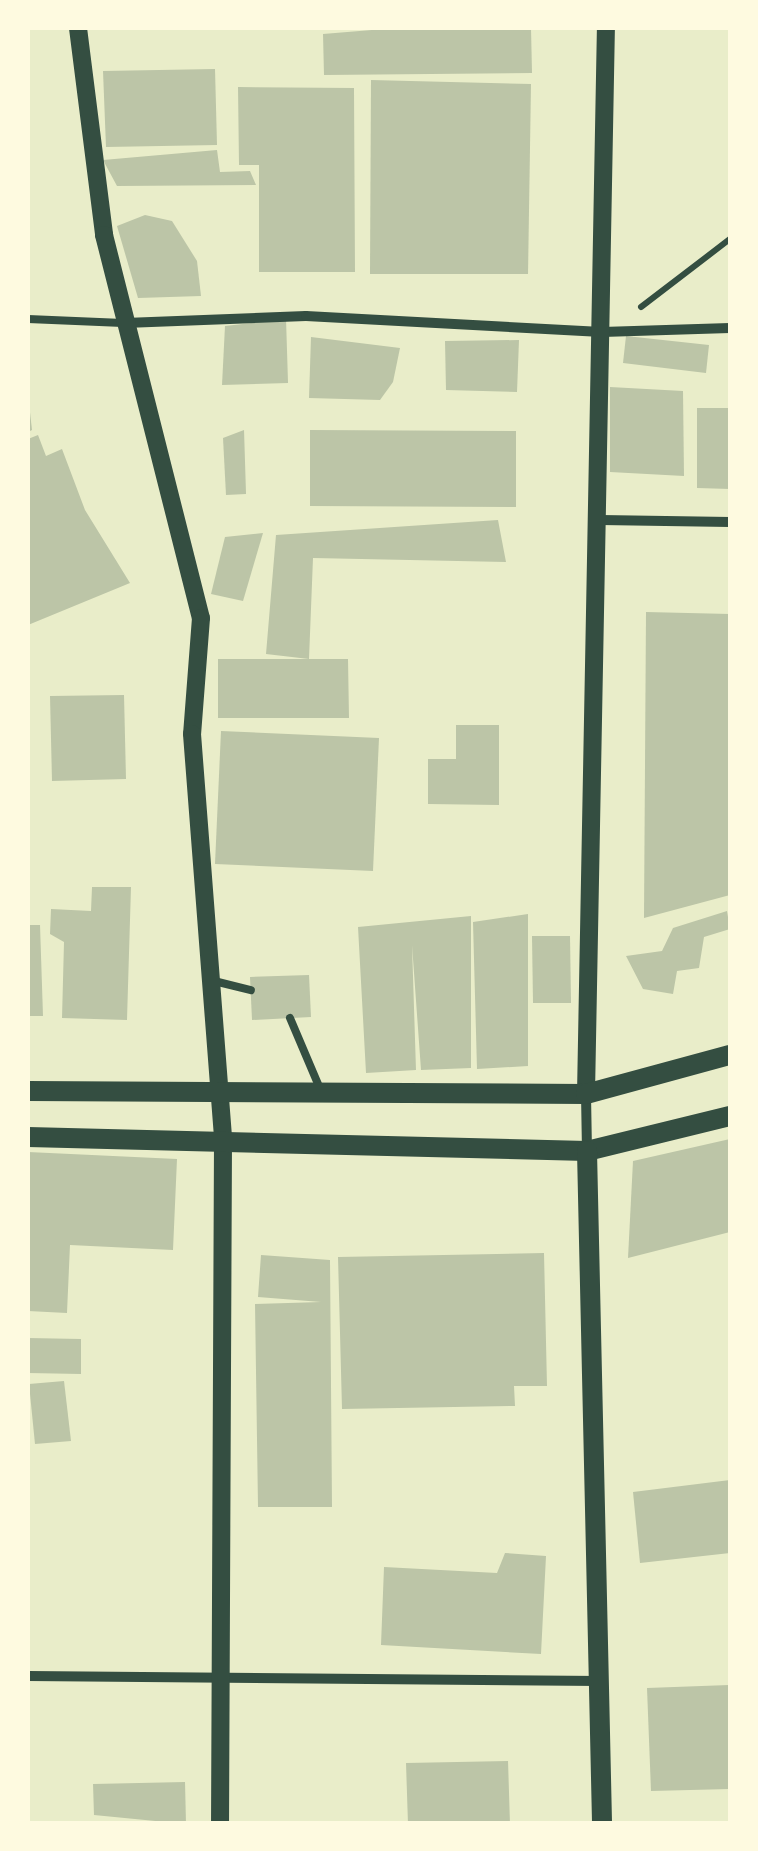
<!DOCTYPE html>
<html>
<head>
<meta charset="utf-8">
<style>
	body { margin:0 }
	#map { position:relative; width:758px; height:1851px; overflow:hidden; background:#e9edc9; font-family:"Nunito Sans",sans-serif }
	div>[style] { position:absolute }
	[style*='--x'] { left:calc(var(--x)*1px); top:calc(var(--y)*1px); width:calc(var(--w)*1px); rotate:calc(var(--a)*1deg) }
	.building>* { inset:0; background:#bcc5a7 }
	.path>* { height:6px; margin:-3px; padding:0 3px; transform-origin:3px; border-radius:3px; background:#344e41 }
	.service>* { height:8px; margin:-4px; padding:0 4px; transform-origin:4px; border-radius:4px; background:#344e41 }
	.minor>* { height:10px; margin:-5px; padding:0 5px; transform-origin:5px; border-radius:5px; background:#344e41 }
	.tertiary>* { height:18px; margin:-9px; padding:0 9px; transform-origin:9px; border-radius:9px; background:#344e41 }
	.secondary>* { height:20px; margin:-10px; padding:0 10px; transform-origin:10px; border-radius:10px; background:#344e41 }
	span { translate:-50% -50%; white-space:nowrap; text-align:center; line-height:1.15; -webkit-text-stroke:10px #fefae0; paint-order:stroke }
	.frame { position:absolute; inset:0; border:30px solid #fefae0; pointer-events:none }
</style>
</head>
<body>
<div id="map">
	<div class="building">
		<i style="clip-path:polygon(396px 28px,531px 28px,532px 73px,324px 75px,323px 34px)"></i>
		<i style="clip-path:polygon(215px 69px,217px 145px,106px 147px,103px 71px)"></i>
		<i style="clip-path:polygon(371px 80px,531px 84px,528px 274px,370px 274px)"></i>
		<i style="clip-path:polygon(238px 87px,354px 88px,355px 272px,259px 272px,259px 165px,239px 165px)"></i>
		<i style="clip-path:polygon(217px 150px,220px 172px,250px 171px,256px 185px,117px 186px,103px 160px)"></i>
		<i style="clip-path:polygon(145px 215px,172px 221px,197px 261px,201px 296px,138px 298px,117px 226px)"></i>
		<i style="clip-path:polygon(286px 319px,288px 383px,222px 385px,225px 326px)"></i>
		<i style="clip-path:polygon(626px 336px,709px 345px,706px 373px,623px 363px)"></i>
		<i style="clip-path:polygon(311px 337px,400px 348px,393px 382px,380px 400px,309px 398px)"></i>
		<i style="clip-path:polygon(519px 340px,517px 392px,446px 390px,445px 341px)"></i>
		<i style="clip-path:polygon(610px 387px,683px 391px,684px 476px,610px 472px)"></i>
		<i style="clip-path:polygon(28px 395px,32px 430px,28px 432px)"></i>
		<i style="clip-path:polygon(697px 408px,730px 408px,730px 489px,697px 488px)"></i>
		<i style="clip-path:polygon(244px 430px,246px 494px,226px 495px,223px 438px)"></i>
		<i style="clip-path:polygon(310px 430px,516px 431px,516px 507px,310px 506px)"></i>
		<i style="clip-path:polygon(38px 435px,46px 456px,62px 449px,85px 510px,130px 583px,28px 625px,28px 439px)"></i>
		<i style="clip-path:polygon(498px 520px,506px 562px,313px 558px,309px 659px,348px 659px,349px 718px,218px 718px,218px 659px,309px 659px,266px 654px,276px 535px)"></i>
		<i style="clip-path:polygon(263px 533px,243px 601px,211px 594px,225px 537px)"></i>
		<i style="clip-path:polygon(646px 612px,730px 614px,730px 895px,644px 918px)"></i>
		<i style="clip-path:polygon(124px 695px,126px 779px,52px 781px,50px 696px)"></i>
		<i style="clip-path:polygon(456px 725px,499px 725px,499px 805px,428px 804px,428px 759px,456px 759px)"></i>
		<i style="clip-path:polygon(221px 731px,379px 738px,373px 871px,215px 864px)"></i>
		<i style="clip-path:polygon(92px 887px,131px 887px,127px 1020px,62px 1018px,64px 942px,50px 934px,51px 909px,91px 911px)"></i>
		<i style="clip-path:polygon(727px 911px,730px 929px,704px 937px,699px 968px,677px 971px,673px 994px,643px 989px,626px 956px,662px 951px,673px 928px)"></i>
		<i style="clip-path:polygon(528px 914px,528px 1066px,477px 1069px,473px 922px)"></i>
		<i style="clip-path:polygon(471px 916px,471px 1068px,421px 1070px,412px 945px,416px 1070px,366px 1073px,358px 927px)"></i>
		<i style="clip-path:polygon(28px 925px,40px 925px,43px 1016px,28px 1016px)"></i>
		<i style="clip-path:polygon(532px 936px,570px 936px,571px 1003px,533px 1003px)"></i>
		<i style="clip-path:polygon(309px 975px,311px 1017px,252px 1020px,250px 977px)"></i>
		<i style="clip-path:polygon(730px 1139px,730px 1232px,628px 1258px,633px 1161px)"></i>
		<i style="clip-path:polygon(28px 1152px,177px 1159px,173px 1250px,70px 1245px,67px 1313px,28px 1311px)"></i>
		<i style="clip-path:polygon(544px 1253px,547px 1386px,514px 1386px,515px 1406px,342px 1409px,338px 1257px)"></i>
		<i style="clip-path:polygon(261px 1255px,330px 1260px,332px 1507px,258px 1507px,255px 1304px,321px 1302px,258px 1297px)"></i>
		<i style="clip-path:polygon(28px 1338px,81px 1339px,81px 1374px,28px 1373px)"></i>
		<i style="clip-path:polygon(64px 1381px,71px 1441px,35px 1444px,29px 1384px)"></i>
		<i style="clip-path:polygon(730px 1480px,730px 1553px,640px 1563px,633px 1492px)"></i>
		<i style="clip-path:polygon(505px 1553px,546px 1556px,541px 1654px,381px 1645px,384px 1567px,497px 1573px)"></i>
		<i style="clip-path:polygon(729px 1685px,730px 1789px,651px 1791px,647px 1688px)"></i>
		<i style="clip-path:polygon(508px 1761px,510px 1824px,408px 1824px,406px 1763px)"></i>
		<i style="clip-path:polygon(185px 1782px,186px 1824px,94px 1815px,93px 1784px)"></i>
	</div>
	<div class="path">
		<i style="--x:641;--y:307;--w:112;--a:-37.4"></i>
	</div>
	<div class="service">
		<i style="--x:28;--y:319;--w:95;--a:2.4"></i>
		<i style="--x:214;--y:981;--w:38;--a:14"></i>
		<i style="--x:290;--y:1018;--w:79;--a:67"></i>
	</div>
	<div class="minor">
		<i style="--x:125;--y:323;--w:181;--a:-2.2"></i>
		<i style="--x:306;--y:316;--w:296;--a:3.1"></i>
		<i style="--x:602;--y:332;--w:128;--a:-1.8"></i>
		<i style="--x:601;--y:520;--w:129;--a:0.9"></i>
		<i style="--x:586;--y:1094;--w:56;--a:89"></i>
		<i style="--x:28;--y:1676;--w:572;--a:0.5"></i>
	</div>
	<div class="tertiary">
		<i style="--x:78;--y:28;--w:209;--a:82.8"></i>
		<i style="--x:104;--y:235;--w:395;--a:75.8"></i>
		<i style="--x:201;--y:618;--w:116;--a:94.4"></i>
		<i style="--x:192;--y:734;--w:408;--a:85.6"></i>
		<i style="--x:223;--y:1141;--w:683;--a:90.25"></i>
		<i style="--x:586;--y:1094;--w:1066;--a:-88.93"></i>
	</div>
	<div class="secondary">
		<i style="--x:28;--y:1091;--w:558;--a:0.31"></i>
		<i style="--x:586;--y:1094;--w:149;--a:-15.2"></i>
		<i style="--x:28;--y:1137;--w:559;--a:1.43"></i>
		<i style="--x:587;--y:1151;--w:147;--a:-13.8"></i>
		<i style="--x:587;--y:1151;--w:673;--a:88.72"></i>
	</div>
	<div class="frame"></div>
</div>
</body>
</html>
